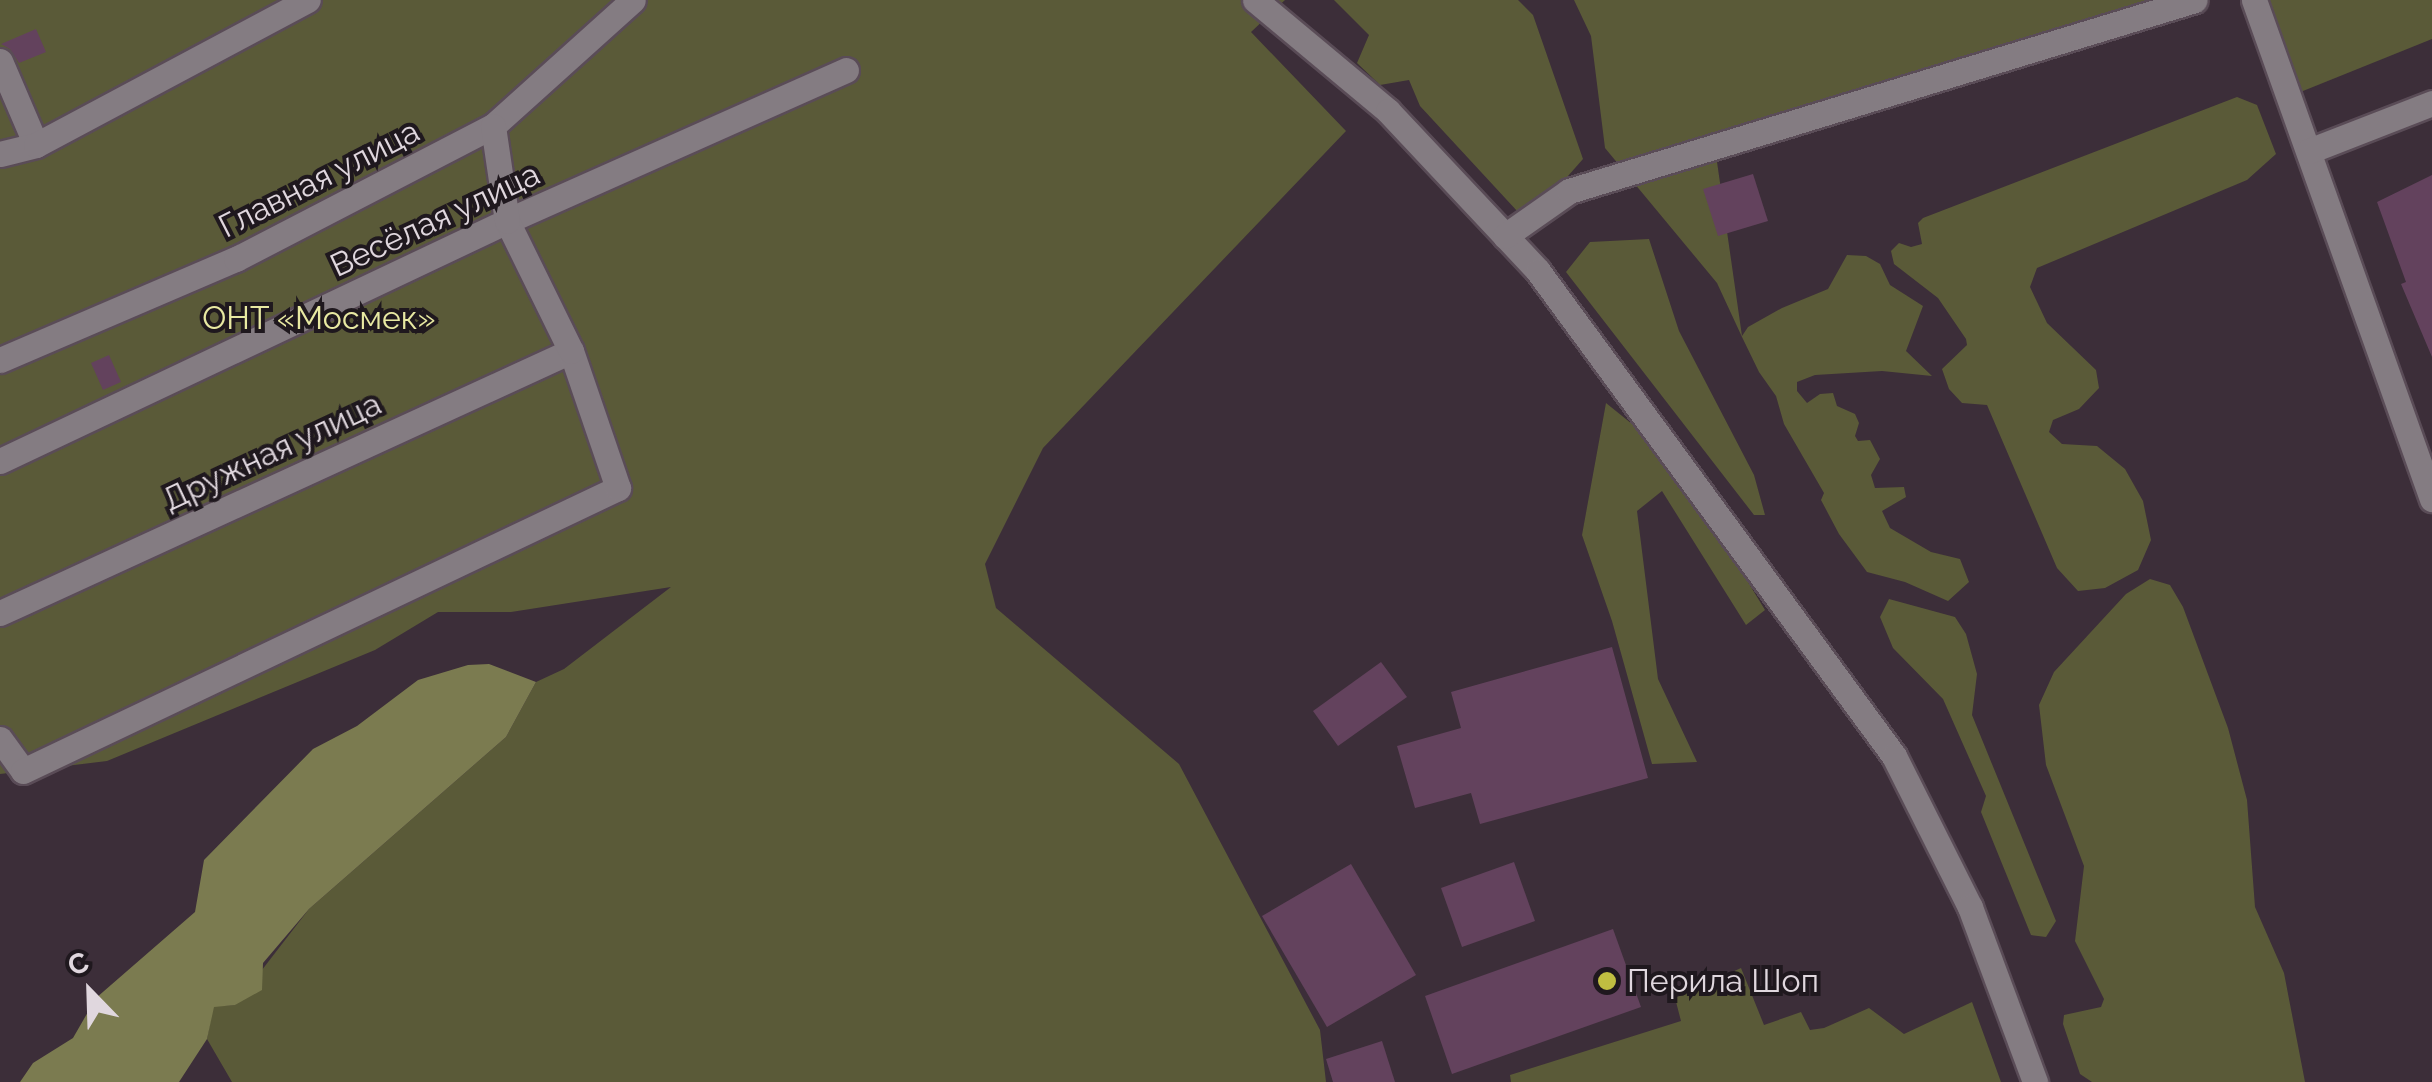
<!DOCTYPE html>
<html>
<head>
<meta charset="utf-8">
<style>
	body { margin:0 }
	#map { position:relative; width:2432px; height:1082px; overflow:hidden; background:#3c2e39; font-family:Raleway,sans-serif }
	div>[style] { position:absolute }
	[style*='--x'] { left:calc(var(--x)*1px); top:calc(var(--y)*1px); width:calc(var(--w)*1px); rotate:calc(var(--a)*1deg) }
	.green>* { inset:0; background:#5a5a38 }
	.water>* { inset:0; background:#7b7b50 }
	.building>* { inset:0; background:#63425d }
	.roads { filter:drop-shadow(2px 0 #5a4c57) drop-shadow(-2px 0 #5a4c57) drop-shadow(0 2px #5a4c57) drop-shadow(0 -2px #5a4c57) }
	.minor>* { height:25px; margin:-12.5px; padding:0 12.5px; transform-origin:12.5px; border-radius:12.5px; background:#847c82 }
	.dots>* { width:28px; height:28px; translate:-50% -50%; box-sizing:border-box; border:5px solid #1f181e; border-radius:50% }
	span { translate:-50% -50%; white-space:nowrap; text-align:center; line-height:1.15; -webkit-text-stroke:8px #1f181e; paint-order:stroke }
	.street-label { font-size:32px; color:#e0d7de }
	.park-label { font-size:32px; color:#e8e9a2 }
	.poi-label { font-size:32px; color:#e0d7de }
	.left { translate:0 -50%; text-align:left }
	.north { position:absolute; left:40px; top:942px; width:100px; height:100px; -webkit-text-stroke:8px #1f181e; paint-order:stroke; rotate:337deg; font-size:28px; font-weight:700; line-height:40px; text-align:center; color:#e0d7de }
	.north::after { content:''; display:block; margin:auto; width:35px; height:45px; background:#e0d7de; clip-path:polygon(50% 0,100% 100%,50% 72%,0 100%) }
</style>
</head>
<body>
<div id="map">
	<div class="green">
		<i style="clip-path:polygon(0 0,1285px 0,1251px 32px,1346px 131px,1043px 448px,985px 564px,996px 608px,1179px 764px,1320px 1030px,1326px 1082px,232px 1082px,207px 1039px,213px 1006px,235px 1005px,309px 909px,506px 737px,536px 682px,564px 669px,671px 587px,511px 612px,438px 612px,375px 650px,107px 761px,0 774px)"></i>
		<i style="clip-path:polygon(1334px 0,1518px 0,1533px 15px,1583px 159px,1560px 185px,1518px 212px,1420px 106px,1409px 80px,1380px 85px,1357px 63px,1369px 35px)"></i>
		<i style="clip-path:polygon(1574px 0,2151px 0,1713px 134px,1742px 336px,1748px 327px,1782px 308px,1828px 289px,1847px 255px,1866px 256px,1880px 264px,1890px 285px,1923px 306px,1906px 351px,1932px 376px,1882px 371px,1815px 375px,1797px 382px,1797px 391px,1807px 403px,1820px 394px,1833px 393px,1837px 406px,1855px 414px,1859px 423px,1855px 436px,1858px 441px,1870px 440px,1880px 459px,1871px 475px,1875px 488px,1904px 487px,1906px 497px,1882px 511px,1890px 528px,1931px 552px,1960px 559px,1969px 582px,1948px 601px,1905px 582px,1867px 572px,1839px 534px,1821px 500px,1824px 493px,1784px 424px,1776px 396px,1759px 372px,1742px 337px,1717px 283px,1605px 148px,1591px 36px)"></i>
		<i style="clip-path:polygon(2267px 0,2432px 0,2432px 39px,2298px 93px)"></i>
		<i style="clip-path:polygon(2237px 97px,2257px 105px,2276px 154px,2247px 180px,2037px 268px,2030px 287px,2047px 323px,2096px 370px,2099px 388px,2079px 409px,2053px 420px,2049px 432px,2062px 444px,2097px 446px,2125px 469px,2143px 501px,2151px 540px,2138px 570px,2105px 588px,2078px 591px,2057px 568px,1987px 405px,1962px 403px,1949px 389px,1942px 369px,1967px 345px,1966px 339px,1938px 298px,1894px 264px,1891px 251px,1899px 243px,1911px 247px,1922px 244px,1918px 223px,1923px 218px)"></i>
		<i style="clip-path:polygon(1649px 239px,1679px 331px,1754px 475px,1765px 515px,1754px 515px,1566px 272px,1590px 242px)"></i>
		<i style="clip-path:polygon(1606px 403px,1637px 428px,1714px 526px,1765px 610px,1746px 625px,1662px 491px,1637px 511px,1658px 679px,1697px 762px,1652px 764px,1612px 621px,1582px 535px)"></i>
		<i style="clip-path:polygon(2150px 579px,2170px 585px,2183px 607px,2228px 728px,2247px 800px,2255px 907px,2284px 973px,2305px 1082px,2092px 1082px,2080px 1074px,2063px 1024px,2064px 1015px,2101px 1007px,2104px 999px,2075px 941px,2084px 866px,2046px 765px,2039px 705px,2054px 672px,2126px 594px)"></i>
		<i style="clip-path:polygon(1889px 599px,1955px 617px,1966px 634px,1977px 674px,1972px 715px,2056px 921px,2046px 937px,2031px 935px,1981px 812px,1986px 796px,1943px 699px,1893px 648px,1880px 617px)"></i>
		<i style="clip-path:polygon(1741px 968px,1764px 1025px,1801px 1012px,1810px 1030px,1824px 1028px,1869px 1008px,1904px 1034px,1972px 1002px,2001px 1082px,1511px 1082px,1510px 1075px,1681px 1021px,1675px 998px)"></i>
	</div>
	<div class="water">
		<i style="clip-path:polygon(489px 664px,536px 682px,506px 737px,309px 909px,263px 963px,262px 990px,235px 1005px,214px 1007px,207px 1039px,179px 1082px,20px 1082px,33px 1063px,73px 1038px,96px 998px,195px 912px,204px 860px,313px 749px,357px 726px,418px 680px,468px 665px)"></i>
	</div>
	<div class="building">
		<i style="clip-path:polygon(36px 29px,46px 52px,19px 63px,10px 49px,1px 44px)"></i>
		<i style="clip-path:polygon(1753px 174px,1768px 221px,1718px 236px,1703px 189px)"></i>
		<i style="clip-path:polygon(2432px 175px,2432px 357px,2401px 284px,2406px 282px,2377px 202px)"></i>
		<i style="clip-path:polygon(109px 355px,121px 382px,103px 390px,91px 363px)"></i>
		<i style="clip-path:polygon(1612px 647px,1648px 778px,1480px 824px,1471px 793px,1415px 808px,1397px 746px,1461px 728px,1451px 692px)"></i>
		<i style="clip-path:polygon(1381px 662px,1407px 697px,1338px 746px,1313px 711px)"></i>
		<i style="clip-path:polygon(1514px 862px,1535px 921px,1462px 947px,1441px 888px)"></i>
		<i style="clip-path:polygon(1351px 864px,1416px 975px,1327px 1027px,1262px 916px)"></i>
		<i style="clip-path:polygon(1613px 929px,1641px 1007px,1452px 1074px,1425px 996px)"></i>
		<i style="clip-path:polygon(1382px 1041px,1395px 1082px,1333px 1082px,1326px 1059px)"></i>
	</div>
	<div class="roads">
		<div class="minor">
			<i style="--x:1255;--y:0;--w:173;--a:39.8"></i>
			<i style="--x:1388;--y:111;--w:219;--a:46.8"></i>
			<i style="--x:1538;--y:271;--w:602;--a:53.72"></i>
			<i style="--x:1894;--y:756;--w:169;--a:63.3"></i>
			<i style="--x:1970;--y:907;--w:187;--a:69.6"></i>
			<i style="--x:2254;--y:0;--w:530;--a:70.37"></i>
			<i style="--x:0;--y:61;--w:91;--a:66.8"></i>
			<i style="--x:2309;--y:151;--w:132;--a:-21.3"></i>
			<i style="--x:0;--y:154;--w:37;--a:-14"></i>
			<i style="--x:36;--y:145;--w:308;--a:-28.1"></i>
			<i style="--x:1505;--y:236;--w:78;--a:-35.1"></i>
			<i style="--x:1569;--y:191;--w:654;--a:-16.97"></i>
			<i style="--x:0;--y:360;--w:257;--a:-23.2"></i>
			<i style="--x:236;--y:259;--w:289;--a:-27.4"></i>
			<i style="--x:493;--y:126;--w:188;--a:-42"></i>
			<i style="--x:0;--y:461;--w:561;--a:-25.33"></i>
			<i style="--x:507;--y:221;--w:371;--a:-24"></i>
			<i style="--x:0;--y:613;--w:628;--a:-24.65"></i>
			<i style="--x:0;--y:739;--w:39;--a:54"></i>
			<i style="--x:23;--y:771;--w:659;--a:-25.44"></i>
			<i style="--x:618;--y:488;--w:145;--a:-108.9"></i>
			<i style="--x:571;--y:351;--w:145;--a:-116.2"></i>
			<i style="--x:507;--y:221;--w:96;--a:-98.4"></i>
		</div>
	</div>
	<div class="dots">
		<i style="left:1607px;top:981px;background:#c0be41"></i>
	</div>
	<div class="street-label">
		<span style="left:319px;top:179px;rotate:-27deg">Главная улица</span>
		<span style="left:435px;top:220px;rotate:-25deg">Весёлая улица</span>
		<span style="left:272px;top:452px;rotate:-25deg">Дружная улица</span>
	</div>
	<div class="park-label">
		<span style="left:319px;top:318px">ОНТ «Мосмек»</span>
	</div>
	<div class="poi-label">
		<span class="left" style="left:1627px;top:981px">Перила Шоп</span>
	</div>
	<div class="north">С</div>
</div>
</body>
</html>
